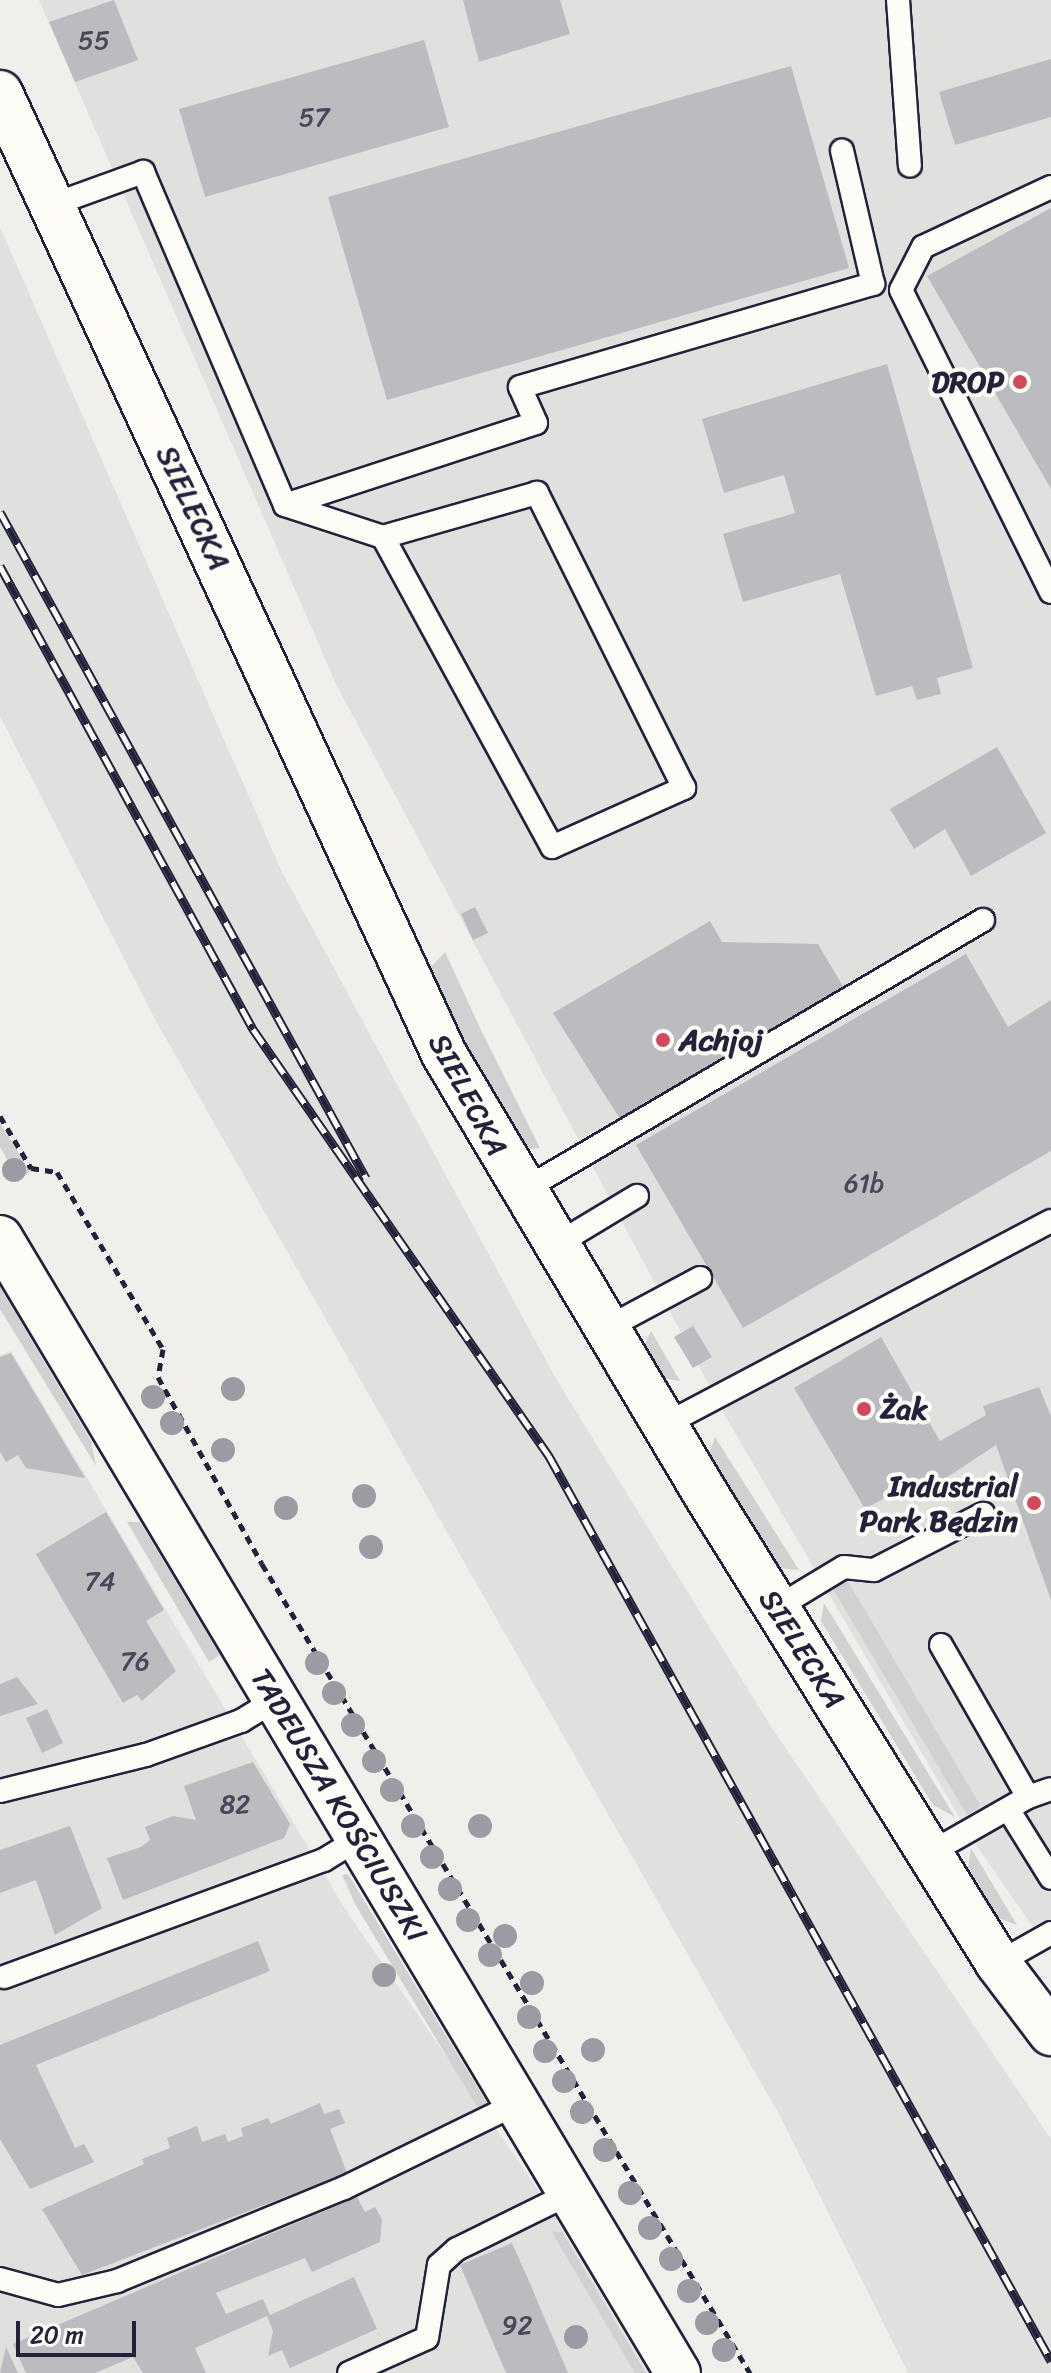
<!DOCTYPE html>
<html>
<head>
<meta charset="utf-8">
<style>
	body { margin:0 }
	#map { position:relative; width:1051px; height:2373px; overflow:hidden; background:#f0efec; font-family:Sriracha,sans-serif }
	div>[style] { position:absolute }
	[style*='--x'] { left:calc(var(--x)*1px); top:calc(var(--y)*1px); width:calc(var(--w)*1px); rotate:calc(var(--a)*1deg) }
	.built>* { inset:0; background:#e0e0df }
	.green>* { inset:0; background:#d2d1d1 }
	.building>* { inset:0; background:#bcbcc0 }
	.path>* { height:5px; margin-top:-2.5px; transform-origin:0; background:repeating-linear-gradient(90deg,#22223b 0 8px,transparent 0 14px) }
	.roads { filter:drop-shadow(2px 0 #22223b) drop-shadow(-2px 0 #22223b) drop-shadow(0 2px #22223b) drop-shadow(0 -2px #22223b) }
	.service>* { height:22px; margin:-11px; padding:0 11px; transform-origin:11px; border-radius:11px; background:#fdfcf7 }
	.minor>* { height:44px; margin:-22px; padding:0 22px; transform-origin:22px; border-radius:22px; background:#fdfcf7 }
	.tertiary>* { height:44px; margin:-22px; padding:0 22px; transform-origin:22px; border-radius:22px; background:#fdfcf7 }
	.rail>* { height:9px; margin-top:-4.5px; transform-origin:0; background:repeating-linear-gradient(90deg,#fdfcf7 0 18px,#22223b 0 36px); box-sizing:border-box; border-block:2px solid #22223b }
	.trees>* { width:24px; height:24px; margin:-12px; border-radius:50%; background:#9c9ba3 }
	.dots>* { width:22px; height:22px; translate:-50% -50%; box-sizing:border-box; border:4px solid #fdfcf7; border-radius:50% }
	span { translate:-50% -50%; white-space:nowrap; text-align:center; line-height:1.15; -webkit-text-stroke:8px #fdfcf7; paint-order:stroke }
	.number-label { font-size:26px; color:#48485c }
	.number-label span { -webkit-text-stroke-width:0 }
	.poi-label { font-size:30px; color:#22223b; font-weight:700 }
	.right { translate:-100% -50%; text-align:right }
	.left { translate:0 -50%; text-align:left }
	.street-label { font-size:30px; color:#22223b }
	.scale { position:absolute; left:16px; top:2321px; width:120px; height:36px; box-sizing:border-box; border:4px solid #22223b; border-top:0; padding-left:10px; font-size:24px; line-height:28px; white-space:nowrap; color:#22223b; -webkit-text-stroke:6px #fdfcf7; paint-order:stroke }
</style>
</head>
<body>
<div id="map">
	<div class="built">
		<i style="clip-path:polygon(39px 0,1051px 0,1051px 1953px,972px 1839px,727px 1419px,336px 684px)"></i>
		<i style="clip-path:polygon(0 227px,281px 870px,556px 1379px,770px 1725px,1051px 2139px,1051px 2373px,908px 2373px,780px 2116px,157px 1023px,0 716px)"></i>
		<i style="clip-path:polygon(11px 1351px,345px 1909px,541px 2194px,648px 2373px,0 2373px,0 1355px)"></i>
	</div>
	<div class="green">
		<i style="clip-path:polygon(445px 952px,481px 1030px,540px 1148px,520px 1150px,469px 1060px,431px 967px)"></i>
		<i style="clip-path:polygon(0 1123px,30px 1172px,19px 1180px,0 1147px)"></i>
		<i style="clip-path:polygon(0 1287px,91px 1441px,96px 1466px,0 1309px)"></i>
		<i style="clip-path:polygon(651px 1331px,680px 1381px,662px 1378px,641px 1351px)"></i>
		<i style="clip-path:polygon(715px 1437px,799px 1570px,776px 1568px,708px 1456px)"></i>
		<i style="clip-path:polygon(127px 1522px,140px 1522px,220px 1655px,209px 1662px)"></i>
		<i style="clip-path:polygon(846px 1578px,980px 1805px,976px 1810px,967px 1815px,831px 1586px)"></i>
		<i style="clip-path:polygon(824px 1603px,955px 1817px,933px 1805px,821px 1621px)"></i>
		<i style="clip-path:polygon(971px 1848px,1017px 1925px,991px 1915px,967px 1875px)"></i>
		<i style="clip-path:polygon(348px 1874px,487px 2103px,485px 2107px,479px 2110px,355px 1904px,342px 1875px)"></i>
		<i style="clip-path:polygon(551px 2231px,562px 2232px,646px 2373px,635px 2373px)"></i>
	</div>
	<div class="building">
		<i style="clip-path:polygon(114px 0,138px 60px,75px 82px,49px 22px)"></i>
		<i style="clip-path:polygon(463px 0,560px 0,570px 34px,479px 62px)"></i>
		<i style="clip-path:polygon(424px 40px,449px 127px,205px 197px,179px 109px)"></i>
		<i style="clip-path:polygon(1051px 59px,1051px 117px,955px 145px,939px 92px)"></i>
		<i style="clip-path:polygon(791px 66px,849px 268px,387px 400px,328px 197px)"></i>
		<i style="clip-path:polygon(1051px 208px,1051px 489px,927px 276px)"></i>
		<i style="clip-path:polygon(887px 364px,973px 668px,937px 678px,941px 694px,917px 700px,912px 686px,876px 696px,840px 574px,743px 602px,723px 534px,795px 513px,784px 475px,724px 493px,702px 419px)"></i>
		<i style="clip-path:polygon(997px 747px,1046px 833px,971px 876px,945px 829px,914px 849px,890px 809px)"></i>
		<i style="clip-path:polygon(475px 907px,488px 933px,473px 940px,461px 914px)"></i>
		<i style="clip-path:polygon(710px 921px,722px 942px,818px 944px,844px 988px,620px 1119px,553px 1013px)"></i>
		<i style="clip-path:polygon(966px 954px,1008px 1027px,1051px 1000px,1051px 1151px,743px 1328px,636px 1145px)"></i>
		<i style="clip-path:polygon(693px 1326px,712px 1357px,693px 1368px,674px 1337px)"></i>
		<i style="clip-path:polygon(881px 1337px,940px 1441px,986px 1415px,983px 1406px,1039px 1387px,1051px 1416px,1051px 1600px,996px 1445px,923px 1493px,917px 1480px,865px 1509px,794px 1388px)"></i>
		<i style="clip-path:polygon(11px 1353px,85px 1478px,26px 1468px,18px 1455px,6px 1462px,0 1452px,0 1357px)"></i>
		<i style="clip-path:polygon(106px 1512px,164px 1610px,146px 1621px,176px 1671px,142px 1701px,137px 1695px,123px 1703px,36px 1554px)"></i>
		<i style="clip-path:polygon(17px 1677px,38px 1704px,0 1716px,0 1684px)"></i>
		<i style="clip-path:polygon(47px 1709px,63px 1743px,42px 1753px,26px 1718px)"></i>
		<i style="clip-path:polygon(253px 1762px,290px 1824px,284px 1838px,123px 1900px,107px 1858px,141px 1847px,150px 1840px,145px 1827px,173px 1816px,196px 1820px,184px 1786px)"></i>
		<i style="clip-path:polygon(70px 1826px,102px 1908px,55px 1935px,36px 1880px,0 1893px,0 1850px)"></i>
		<i style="clip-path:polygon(258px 1941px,270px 1971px,36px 2065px,75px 2148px,84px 2144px,94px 2162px,30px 2189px,0 2139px,0 2045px)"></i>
		<i style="clip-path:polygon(320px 2103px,324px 2114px,339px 2109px,345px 2123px,330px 2129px,347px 2173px,82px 2275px,42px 2209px,144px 2164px,142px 2159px,170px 2148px,167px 2138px,197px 2126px,202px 2142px,225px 2134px,228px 2142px,243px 2136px,241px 2128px,268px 2118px,271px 2124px)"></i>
		<i style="clip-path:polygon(357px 2197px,365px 2212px,375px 2207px,382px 2219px,380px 2242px,312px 2272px,305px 2258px,216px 2293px,226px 2314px,263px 2299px,270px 2315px,354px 2277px,377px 2329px,290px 2368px,282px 2350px,268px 2356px,273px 2331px,267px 2316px,195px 2348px,206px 2373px,143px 2373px,133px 2357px,95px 2373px,26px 2373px,13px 2344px)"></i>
		<i style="clip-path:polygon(512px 2243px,528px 2279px,568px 2373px,506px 2373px,460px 2265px)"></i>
		<i style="clip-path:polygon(6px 2347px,18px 2373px,0 2373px)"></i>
	</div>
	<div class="path">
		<i style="--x:0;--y:1116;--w:61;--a:59.2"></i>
		<i style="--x:31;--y:1168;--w:26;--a:9"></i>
		<i style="--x:57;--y:1172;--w:206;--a:59.1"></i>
		<i style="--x:163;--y:1349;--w:28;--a:100"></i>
		<i style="--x:158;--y:1377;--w:214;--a:60.9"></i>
		<i style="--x:262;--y:1564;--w:945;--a:58.9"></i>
	</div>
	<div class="roads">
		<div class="service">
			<i style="--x:898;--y:0;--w:166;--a:85.9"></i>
			<i style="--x:1051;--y:187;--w:141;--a:154.9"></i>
			<i style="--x:923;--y:247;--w:48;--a:117.1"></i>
			<i style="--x:901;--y:290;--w:337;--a:63.6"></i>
			<i style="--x:52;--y:205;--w:97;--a:-19.9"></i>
			<i style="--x:143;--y:172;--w:362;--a:66.9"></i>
			<i style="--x:285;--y:505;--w:264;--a:-18.1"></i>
			<i style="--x:536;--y:423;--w:39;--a:-114"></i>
			<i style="--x:520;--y:387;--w:368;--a:-16.3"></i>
			<i style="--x:873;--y:284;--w:137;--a:-103.1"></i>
			<i style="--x:285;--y:505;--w:103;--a:18.1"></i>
			<i style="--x:383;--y:537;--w:353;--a:61.4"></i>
			<i style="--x:552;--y:847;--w:145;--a:-24.1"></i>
			<i style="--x:684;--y:788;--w:330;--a:-116.5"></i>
			<i style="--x:537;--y:493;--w:160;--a:164.1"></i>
			<i style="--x:520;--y:1192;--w:537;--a:-30.43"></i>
			<i style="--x:554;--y:1246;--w:97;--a:-31.1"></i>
			<i style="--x:605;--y:1329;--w:108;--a:-28.2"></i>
			<i style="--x:664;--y:1425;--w:437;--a:-27.8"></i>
			<i style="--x:776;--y:1608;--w:79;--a:-31.1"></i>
			<i style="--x:844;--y:1567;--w:30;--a:6"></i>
			<i style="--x:874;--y:1570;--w:123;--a:-27.2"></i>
			<i style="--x:0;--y:1791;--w:150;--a:-13.9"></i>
			<i style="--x:146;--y:1755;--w:101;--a:-19.7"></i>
			<i style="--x:241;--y:1721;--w:42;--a:-31.4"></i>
			<i style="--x:1028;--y:1797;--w:24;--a:-19"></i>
			<i style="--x:1008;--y:1809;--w:81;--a:58.1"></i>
			<i style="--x:930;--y:1853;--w:113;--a:-29.7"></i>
			<i style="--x:1028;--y:1797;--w:175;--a:-119.8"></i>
			<i style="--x:998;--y:1963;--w:61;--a:-29.5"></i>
			<i style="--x:4;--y:1977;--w:341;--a:-20.1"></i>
			<i style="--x:324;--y:1860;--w:42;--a:-31.4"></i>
			<i style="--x:0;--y:2279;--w:60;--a:15.4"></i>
			<i style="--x:58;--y:2295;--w:61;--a:-13.3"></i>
			<i style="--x:117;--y:2281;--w:245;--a:-22.3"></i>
			<i style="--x:344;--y:2188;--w:191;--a:-26"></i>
			<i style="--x:349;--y:2373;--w:85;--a:-24.2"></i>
			<i style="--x:427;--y:2338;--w:74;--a:-80.7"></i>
			<i style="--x:439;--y:2265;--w:24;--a:-42"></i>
			<i style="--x:457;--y:2249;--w:125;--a:-26.2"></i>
		</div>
		<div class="minor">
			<i style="--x:0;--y:1238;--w:1322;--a:59.15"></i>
		</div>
		<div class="tertiary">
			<i style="--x:0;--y:93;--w:1059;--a:65.2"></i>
			<i style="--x:444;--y:1054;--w:514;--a:59.25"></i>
			<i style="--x:707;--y:1496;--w:550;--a:58.07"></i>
			<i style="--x:998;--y:1963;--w:88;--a:52.9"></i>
		</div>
	</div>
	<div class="rail">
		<i style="--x:0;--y:512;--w:760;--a:61.21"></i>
		<i style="--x:0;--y:566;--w:528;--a:61.35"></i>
		<i style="--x:253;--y:1029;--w:520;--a:55.27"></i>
		<i style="--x:549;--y:1456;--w:1035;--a:60.98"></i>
	</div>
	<div class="trees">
		<i style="left:14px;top:1170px"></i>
		<i style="left:233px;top:1389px"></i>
		<i style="left:153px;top:1397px"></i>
		<i style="left:172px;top:1423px"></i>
		<i style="left:223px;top:1450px"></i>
		<i style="left:364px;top:1496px"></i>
		<i style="left:286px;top:1508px"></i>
		<i style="left:371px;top:1547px"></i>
		<i style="left:317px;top:1663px"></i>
		<i style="left:334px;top:1693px"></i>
		<i style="left:353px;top:1725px"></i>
		<i style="left:374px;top:1761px"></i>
		<i style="left:392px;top:1790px"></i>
		<i style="left:413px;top:1826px"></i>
		<i style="left:480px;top:1826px"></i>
		<i style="left:432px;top:1857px"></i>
		<i style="left:450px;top:1889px"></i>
		<i style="left:468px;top:1920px"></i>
		<i style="left:505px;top:1936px"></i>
		<i style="left:490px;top:1955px"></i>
		<i style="left:384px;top:1975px"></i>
		<i style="left:532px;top:1983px"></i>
		<i style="left:529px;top:2017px"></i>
		<i style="left:593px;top:2050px"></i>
		<i style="left:545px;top:2051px"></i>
		<i style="left:564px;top:2081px"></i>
		<i style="left:582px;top:2112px"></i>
		<i style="left:605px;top:2150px"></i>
		<i style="left:630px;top:2193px"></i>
		<i style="left:650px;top:2228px"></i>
		<i style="left:671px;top:2259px"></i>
		<i style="left:689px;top:2291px"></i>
		<i style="left:707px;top:2323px"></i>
		<i style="left:576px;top:2337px"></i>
		<i style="left:724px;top:2350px"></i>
	</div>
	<div class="dots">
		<i style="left:1020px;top:382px;background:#d1495b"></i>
		<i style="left:663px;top:1040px;background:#d1495b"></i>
		<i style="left:864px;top:1409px;background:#d1495b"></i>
		<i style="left:1034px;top:1503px;background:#d1495b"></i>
	</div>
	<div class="number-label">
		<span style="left:94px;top:41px">55</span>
		<span style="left:314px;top:118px">57</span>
		<span style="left:864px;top:1184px">61b</span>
		<span style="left:100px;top:1582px">74</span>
		<span style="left:135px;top:1662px">76</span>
		<span style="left:235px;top:1805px">82</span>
		<span style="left:517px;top:2326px">92</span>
	</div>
	<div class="poi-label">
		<span class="right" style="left:1004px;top:382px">DROP</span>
		<span class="left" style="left:679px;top:1040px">Achjoj</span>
		<span class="left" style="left:880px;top:1409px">Żak</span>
		<span class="right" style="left:1018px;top:1503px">Industrial<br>Park Będzin</span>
	</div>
	<div class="street-label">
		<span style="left:193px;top:508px;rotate:65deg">SIELECKA</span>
		<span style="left:468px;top:1095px;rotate:62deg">SIELECKA</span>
		<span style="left:802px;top:1649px;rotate:58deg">SIELECKA</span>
		<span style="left:339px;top:1805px;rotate:59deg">TADEUSZA KOŚCIUSZKI</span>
	</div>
	<div class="scale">20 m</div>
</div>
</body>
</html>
